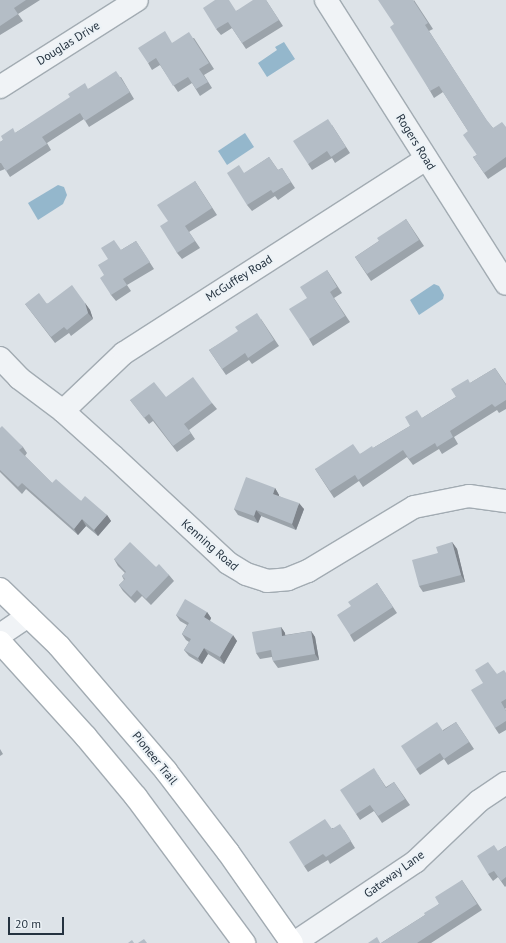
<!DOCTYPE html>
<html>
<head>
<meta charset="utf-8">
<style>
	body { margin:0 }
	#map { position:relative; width:506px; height:943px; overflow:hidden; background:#dde3e8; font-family:"PT Sans",sans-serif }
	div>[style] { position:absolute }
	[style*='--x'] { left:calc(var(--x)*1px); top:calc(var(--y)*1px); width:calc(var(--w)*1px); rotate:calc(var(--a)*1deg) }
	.water>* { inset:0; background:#94b7cc }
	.roads { filter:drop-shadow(1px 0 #a2abb2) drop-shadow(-1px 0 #a2abb2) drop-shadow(0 1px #a2abb2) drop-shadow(0 -1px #a2abb2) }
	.minor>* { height:22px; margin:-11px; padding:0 11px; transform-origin:11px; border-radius:11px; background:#f0f3f6 }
	.secondary>* { height:22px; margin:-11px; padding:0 11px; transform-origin:11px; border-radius:11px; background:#fff }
	.wall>* { inset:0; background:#9ba3aa }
	.shaded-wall>* { inset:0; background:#7e848b }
	.building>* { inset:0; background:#b4bdc6 }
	span { translate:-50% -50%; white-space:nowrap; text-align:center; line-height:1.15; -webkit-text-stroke:4px #ecf2f6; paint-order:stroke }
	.street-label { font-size:12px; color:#253340 }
	.scale { position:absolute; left:8px; top:917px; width:56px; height:18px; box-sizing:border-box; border:2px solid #253340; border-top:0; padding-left:5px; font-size:12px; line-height:14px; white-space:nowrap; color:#253340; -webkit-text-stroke:3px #ecf2f6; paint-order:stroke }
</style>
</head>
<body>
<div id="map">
	<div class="water">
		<i style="clip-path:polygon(284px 42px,295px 59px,267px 77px,258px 63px,277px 50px,275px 47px)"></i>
		<i style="clip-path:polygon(245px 133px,254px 147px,227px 165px,218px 151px)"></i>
		<i style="clip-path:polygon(58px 185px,64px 187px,67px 195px,63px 204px,38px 220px,28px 203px)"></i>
		<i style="clip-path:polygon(434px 284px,439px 286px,444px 295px,443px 299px,419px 315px,410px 300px)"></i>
	</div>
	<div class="roads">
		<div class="minor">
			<i style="--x:326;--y:0;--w:336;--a:57.6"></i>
			<i style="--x:0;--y:87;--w:162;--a:-32.4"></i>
			<i style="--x:0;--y:358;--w:28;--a:46"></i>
			<i style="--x:19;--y:378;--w:55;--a:36.9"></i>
			<i style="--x:63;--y:411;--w:67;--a:42"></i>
			<i style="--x:113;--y:456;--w:157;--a:42.9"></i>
			<i style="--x:228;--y:563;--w:21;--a:31"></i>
			<i style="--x:246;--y:574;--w:22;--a:18"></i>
			<i style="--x:267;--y:581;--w:21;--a:-5"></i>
			<i style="--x:288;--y:579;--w:22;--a:-22"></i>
			<i style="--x:308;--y:571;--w:124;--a:-31.1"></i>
			<i style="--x:414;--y:507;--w:56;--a:-11.3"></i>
			<i style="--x:469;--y:496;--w:37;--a:8"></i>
			<i style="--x:63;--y:411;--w:84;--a:-43.6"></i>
			<i style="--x:124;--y:353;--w:359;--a:-32.7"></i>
			<i style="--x:0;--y:635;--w:34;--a:-34"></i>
			<i style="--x:294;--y:943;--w:146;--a:-33.8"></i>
			<i style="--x:415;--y:862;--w:88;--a:-43.6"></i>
			<i style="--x:479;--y:801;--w:32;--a:-34"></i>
		</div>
		<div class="secondary">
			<i style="--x:0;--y:589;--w:82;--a:44"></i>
			<i style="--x:59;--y:646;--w:165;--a:49.4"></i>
			<i style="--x:166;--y:771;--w:102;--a:52.6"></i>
			<i style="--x:228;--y:852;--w:111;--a:54.9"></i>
			<i style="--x:0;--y:642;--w:128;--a:47.8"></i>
			<i style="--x:86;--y:737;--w:78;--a:50.2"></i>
			<i style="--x:136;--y:797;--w:182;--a:53.5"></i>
		</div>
	</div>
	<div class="wall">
		<i style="clip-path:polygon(0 0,40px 0,18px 14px,23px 21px,0 35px)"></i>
		<i style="clip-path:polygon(266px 0,283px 26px,246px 49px,232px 28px,221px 35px,216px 29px,236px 11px)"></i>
		<i style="clip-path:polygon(414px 0,433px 29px,429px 31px,487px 121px,493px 128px,506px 127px,506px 167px,488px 179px,473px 157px,477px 155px,468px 131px,443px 92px,434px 98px,430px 91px,394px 24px)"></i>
		<i style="clip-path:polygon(194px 38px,214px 69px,204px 75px,212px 88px,200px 96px,192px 83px,178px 92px,160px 65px,152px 70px,148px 63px,172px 43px)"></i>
		<i style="clip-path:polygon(121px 77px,134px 99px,89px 127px,84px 119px,47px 143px,51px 150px,10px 177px,5px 169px,0 171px,0 142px,88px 89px)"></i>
		<i style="clip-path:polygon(332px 125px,350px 153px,335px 163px,332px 158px,312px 170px,308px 164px)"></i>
		<i style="clip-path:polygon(269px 157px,278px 170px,282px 168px,295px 188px,278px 200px,275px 196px,252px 211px,247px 205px,245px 173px)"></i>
		<i style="clip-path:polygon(195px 181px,217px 215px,189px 232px,200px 248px,182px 259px,177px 253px,168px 221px)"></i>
		<i style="clip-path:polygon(406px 219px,424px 246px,371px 281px,355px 257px,379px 241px)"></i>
		<i style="clip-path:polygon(136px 241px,154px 269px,127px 285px,131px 291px,116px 301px,111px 295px,104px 275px,121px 250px)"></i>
		<i style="clip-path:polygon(327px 270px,342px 293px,334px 298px,350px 322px,313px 346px,309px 339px)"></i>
		<i style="clip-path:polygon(85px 303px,90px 310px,93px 319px,71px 336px,69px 333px,55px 343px,25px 304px)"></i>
		<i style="clip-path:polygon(261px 319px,279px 346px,252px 364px,249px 360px,226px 375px,209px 350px)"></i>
		<i style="clip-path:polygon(495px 368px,506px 384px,506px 409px,499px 413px,497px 410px,454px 437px,458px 444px,442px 454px,439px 449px,413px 465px,407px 457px,363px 487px,359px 481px,334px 498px,315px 469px,360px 454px,373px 448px,410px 426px,422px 418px,456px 397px,470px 383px)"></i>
		<i style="clip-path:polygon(166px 397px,212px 403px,217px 409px,189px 430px,195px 439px,177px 452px,153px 421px,149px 424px,130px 400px)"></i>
		<i style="clip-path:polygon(0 428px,23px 447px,27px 453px,25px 456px,52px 483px,81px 501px,107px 515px,111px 521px,98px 536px,86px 526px,78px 535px,26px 489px,22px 494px,0 472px)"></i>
		<i style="clip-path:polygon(275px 488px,279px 495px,279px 496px,304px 509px,296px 530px,261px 516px,258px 523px,238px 515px,234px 509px)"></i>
		<i style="clip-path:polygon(452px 542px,457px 549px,465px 582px,423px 592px,419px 586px,438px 553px)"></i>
		<i style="clip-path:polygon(114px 559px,156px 567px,169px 575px,174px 581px,151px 605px,142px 596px,135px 603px,123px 591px,119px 585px,124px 580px,122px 576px,125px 573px,118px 566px)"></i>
		<i style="clip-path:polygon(377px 583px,397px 613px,354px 642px,350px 635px,351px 606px)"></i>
		<i style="clip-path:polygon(207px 612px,211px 618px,210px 621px,237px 641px,224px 664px,208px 654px,202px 664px,189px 656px,184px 650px,189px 642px,186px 640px,182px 634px,187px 625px,180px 621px,176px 615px)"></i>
		<i style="clip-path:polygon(281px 627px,285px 633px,285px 635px,311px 631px,315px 637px,319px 660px,278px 668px,273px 661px,272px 657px,260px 659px,256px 653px)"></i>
		<i style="clip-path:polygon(506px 673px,506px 708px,505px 709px,506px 710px,506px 730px,499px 734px,495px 728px,483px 683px,497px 674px)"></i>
		<i style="clip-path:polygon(456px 722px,474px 749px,448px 765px,444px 759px,420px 775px,416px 769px,443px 730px)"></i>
		<i style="clip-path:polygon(0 749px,3px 754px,0 756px)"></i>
		<i style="clip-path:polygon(378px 775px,386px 787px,394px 782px,410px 805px,382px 823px,374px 811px,360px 820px,356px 814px)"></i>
		<i style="clip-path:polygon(332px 828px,344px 830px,355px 848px,330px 864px,328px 860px,308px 872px,304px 866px)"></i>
		<i style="clip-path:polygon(506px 846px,506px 886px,505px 887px,498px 877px,493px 881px,488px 874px,498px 851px)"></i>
		<i style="clip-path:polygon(462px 880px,482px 910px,431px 943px,368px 943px,381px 943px,425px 915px,439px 904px)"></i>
	</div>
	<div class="shaded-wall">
		<i style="clip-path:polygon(85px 303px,90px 310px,93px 319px,88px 313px)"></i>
		<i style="clip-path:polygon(275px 488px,279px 495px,278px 500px,273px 494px)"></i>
		<i style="clip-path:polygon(299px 503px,304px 509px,296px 530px,292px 524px)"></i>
		<i style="clip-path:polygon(256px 510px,261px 516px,258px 523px,254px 516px)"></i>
		<i style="clip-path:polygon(107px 515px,111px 521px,98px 536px,94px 530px)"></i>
		<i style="clip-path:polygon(82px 519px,86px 526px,78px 535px,74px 529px)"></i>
		<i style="clip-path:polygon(452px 542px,457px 549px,465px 582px,461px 575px)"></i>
		<i style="clip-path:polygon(207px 612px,211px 618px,208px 624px,204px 617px)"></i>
		<i style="clip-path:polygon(281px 627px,285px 633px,286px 642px,282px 636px)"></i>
		<i style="clip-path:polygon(311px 631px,315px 637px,319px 660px,315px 654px)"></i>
		<i style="clip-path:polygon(233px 635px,237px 641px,224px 664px,220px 657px)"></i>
		<i style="clip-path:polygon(204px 648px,208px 654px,202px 664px,198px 658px)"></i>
	</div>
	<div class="building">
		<i style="clip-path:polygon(0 0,26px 0,14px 8px,18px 14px,0 26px)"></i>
		<i style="clip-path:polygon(215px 0,229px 0,236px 11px,253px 0,266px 0,279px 20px,242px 43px,228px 22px,216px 29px,203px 8px)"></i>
		<i style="clip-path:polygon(378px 0,413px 0,428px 23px,425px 25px,486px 119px,493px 128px,502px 122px,506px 127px,506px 157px,484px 173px,473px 157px,477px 155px,463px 135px,468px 131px,439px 86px,430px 91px,390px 27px,394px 24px)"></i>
		<i style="clip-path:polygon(165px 31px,172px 43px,189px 32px,209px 63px,199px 69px,208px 82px,196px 89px,188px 77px,173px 86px,156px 58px,148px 63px,138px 48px)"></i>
		<i style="clip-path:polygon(116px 71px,130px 92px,85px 121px,80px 113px,42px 137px,47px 144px,6px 171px,1px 163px,0 163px,0 142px,3px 140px,1px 136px,13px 128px,15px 133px,70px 97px,68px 94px,85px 83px,88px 89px)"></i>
		<i style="clip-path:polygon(328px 119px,346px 147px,331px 157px,327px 151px,308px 164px,293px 141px)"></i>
		<i style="clip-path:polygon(269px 157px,278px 170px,282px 168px,291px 182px,273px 193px,271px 190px,247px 205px,227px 173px,239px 165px,244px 173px)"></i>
		<i style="clip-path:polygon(195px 181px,212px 208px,185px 226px,195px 241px,177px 253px,160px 226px,168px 221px,157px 205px)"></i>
		<i style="clip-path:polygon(406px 219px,419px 240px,367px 274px,355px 257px,379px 241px,377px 238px)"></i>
		<i style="clip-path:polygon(114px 240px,121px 250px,136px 241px,150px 262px,123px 279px,127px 285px,111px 295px,100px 278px,104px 275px,98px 265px,108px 259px,101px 248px)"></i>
		<i style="clip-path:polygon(327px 270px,337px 287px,330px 292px,345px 316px,309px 339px,289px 309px,307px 298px,300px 287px)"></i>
		<i style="clip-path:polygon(72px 285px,85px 303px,88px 313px,67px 330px,64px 327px,51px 337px,25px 304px,39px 293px,47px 304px)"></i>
		<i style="clip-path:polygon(257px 313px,274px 340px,248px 358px,245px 353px,222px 369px,209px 350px,238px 331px,235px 327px)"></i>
		<i style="clip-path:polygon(495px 368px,506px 385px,506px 400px,495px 407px,492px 404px,450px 431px,453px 437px,437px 447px,435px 443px,409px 459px,403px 450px,358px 480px,355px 475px,330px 491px,315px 469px,353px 444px,360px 454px,372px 446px,373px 448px,410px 426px,405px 417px,417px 410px,422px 418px,456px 397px,451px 389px,468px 379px,470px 383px)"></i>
		<i style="clip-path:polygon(193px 377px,212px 403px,184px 424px,191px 433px,173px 446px,149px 414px,144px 418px,130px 400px,154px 382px,166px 397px)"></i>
		<i style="clip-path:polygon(2px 426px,23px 447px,19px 450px,52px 483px,56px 479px,81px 501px,85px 496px,107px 515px,94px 530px,82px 519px,74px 529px,22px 483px,18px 487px,0 470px,0 428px)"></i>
		<i style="clip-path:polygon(246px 477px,275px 488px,273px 494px,299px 503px,292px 524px,256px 510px,254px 516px,234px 509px)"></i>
		<i style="clip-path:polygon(130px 542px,156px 567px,159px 564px,169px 575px,146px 599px,137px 590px,131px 597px,119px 585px,125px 579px,122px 576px,126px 572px,114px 559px)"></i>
		<i style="clip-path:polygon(452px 542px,461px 575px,419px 586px,412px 560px,438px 553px,436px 547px)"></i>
		<i style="clip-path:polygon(377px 583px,393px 607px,350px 635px,337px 615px,351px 606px,348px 602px)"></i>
		<i style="clip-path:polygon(185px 599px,207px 612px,204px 617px,233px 635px,220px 657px,204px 648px,198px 658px,184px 650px,191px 639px,182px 634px,189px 623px,176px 615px)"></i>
		<i style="clip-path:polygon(281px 627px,282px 636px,311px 631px,315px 654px,273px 661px,271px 650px,256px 653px,252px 632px)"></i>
		<i style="clip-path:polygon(488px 662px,497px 674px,504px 670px,506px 673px,506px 699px,501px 702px,506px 711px,506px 721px,495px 728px,471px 690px,483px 683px,475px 670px)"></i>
		<i style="clip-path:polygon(437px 722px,443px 731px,456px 722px,469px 742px,444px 759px,440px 753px,416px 769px,401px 746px)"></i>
		<i style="clip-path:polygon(374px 768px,386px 788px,394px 782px,405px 799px,378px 816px,370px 805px,356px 814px,340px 790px)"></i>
		<i style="clip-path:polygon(325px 819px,332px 829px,340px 824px,351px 841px,326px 857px,323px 854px,304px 866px,289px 842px)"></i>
		<i style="clip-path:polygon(494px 845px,498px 851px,506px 846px,506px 877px,501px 881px,494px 871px,488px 874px,477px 856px)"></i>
		<i style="clip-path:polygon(462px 880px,477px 904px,417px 943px,381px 943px,425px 915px,424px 913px,439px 904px,435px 897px)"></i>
		<i style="clip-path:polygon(377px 937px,380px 943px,368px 943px)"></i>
		<i style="clip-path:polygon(144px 939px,147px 943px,138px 943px)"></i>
		<i style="clip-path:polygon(132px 940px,134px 943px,128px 943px)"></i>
	</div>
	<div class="street-label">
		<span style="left:68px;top:43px;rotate:-32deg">Douglas Drive</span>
		<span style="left:416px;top:142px;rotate:58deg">Rogers Road</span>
		<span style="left:239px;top:278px;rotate:-32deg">McGuffey Road</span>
		<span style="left:210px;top:545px;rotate:41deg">Kenning Road</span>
		<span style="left:155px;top:758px;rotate:51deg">Pioneer Trail</span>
		<span style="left:394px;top:874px;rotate:-36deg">Gateway Lane</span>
	</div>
	<div class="scale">20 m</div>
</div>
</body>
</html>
